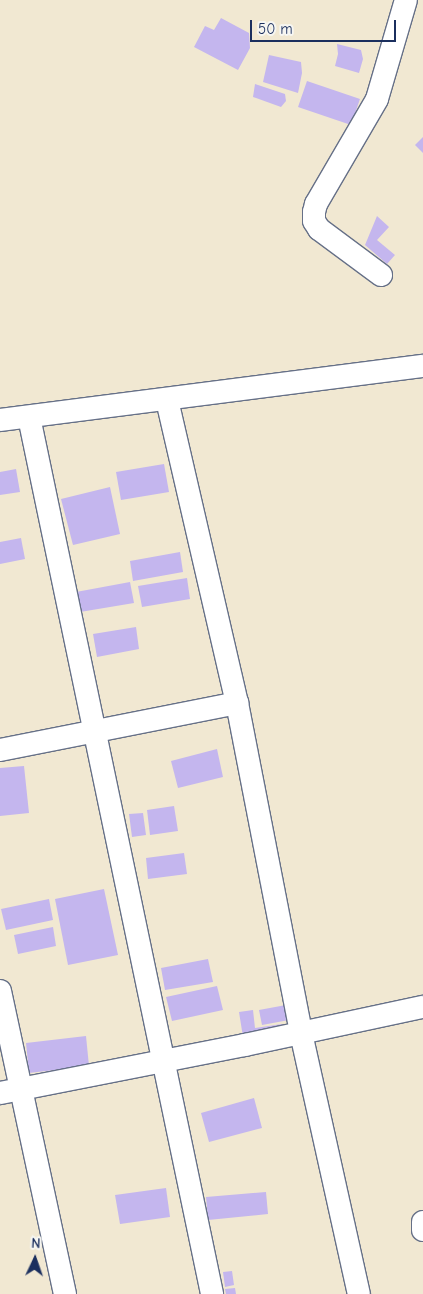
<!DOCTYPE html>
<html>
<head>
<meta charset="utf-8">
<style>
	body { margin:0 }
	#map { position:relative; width:423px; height:1294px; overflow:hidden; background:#f1e8d2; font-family:"Comic Neue",sans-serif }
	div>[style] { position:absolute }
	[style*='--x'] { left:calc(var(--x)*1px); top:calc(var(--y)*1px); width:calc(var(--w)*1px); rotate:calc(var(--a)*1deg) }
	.building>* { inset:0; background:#c4b6ee }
	.roads { filter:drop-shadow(1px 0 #667087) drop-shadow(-1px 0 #667087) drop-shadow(0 1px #667087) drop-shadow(0 -1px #667087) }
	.minor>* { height:22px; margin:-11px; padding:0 11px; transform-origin:11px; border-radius:11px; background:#fff }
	span { translate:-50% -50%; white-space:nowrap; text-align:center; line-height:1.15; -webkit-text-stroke:5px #f6f6f2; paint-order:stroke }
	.north { position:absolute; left:10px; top:1234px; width:50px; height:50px; -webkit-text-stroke:4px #f6f6f2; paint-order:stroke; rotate:3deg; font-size:14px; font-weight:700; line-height:20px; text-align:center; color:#1b2f5e }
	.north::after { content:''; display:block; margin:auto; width:18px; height:22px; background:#1b2f5e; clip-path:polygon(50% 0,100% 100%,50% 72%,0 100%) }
	.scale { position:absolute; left:250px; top:20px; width:146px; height:22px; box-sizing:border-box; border:2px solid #1b2f5e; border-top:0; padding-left:6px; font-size:15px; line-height:18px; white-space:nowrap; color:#1b2f5e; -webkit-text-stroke:4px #f6f6f2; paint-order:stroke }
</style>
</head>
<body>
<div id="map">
	<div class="building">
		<i style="clip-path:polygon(221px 18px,249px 33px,250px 48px,238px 70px,194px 47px,205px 26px,214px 30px)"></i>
		<i style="clip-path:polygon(337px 44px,361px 50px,363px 59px,359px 73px,335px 66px,338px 54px)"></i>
		<i style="clip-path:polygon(269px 55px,301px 62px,302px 73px,298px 93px,263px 82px)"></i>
		<i style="clip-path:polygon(307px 81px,360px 99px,351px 125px,298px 107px)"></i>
		<i style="clip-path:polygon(255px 84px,285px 94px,286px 101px,281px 107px,253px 97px)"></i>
		<i style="clip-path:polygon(423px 137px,423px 153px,415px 145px)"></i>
		<i style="clip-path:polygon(377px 216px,389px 227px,377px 240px,395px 255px,387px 264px,365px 245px)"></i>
		<i style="clip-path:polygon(164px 464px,169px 492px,121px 500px,116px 472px)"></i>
		<i style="clip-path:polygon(16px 469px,20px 492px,0 495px,0 472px)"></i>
		<i style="clip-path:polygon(110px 487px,120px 534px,73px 545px,61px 499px)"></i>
		<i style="clip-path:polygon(21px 538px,25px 559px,0 564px,0 542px)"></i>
		<i style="clip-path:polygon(180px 552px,183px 572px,133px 581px,130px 561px)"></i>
		<i style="clip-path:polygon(187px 578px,190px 599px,142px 607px,138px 586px)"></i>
		<i style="clip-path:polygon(130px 582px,134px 603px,80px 612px,76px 592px)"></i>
		<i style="clip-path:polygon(136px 627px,139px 649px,97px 657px,93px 634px)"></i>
		<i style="clip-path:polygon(217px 749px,223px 777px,178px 788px,171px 761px)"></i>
		<i style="clip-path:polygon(24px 766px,29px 813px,0 816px,0 768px)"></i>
		<i style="clip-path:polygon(174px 806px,178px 831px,150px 835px,147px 810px)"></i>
		<i style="clip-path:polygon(143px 813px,146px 835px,132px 837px,129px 814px)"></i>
		<i style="clip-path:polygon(184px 853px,187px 874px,148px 879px,146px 858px)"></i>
		<i style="clip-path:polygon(104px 889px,118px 955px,68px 965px,55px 899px)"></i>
		<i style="clip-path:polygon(49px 899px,53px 920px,6px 930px,1px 909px)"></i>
		<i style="clip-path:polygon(53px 927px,56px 946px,18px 954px,14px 935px)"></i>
		<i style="clip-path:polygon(208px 959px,213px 982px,165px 990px,161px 968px)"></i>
		<i style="clip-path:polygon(217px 986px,223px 1010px,172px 1021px,166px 997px)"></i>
		<i style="clip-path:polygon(286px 1005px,289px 1020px,262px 1025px,259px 1010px)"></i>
		<i style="clip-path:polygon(253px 1010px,255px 1028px,282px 1024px,283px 1031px,243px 1037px,239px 1012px)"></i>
		<i style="clip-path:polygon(86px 1036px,89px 1066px,29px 1073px,26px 1043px)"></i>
		<i style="clip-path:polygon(254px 1098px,262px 1128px,209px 1142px,201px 1113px)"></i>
		<i style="clip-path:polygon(166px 1188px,170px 1217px,120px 1224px,115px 1195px)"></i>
		<i style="clip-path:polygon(266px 1192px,268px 1214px,208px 1220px,206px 1197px)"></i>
		<i style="clip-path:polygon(232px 1271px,234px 1285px,225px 1287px,223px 1272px)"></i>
		<i style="clip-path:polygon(235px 1288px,236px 1294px,226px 1294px,225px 1289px)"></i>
	</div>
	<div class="roads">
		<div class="minor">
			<i style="--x:381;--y:275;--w:77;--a:-143.4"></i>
			<i style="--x:319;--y:229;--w:9;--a:-122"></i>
			<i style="--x:314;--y:221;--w:9;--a:-90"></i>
			<i style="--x:314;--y:212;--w:8;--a:-76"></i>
			<i style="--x:316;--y:204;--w:121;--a:-59.8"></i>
			<i style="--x:377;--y:99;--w:103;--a:-73.7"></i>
			<i style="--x:167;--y:400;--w:311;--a:77"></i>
			<i style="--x:29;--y:417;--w:896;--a:78.21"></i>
			<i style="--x:0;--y:420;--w:426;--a:-7.3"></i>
			<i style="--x:0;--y:750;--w:242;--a:-11.2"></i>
			<i style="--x:237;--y:703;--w:336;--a:79"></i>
			<i style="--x:301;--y:1033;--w:267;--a:77.5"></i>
			<i style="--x:0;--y:991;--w:310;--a:77.9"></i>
			<i style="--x:0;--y:1093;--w:250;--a:-11.1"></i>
			<i style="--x:245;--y:1045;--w:182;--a:-12.1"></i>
			<i style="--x:423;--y:1222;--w:8;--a:90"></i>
		</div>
	</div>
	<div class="north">N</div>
	<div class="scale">50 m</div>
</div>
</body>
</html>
